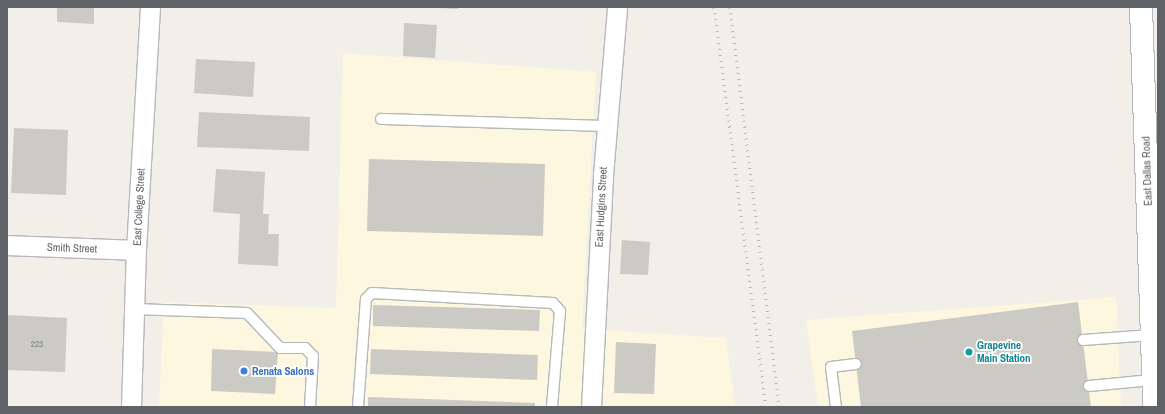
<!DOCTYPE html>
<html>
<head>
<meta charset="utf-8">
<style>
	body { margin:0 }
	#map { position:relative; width:1165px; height:414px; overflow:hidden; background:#f1efe8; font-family:"Archivo Narrow",sans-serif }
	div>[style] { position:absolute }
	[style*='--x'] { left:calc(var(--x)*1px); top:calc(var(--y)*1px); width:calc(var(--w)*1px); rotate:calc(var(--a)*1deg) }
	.commercial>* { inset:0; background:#fef7e0 }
	.building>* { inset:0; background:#cccac5 }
	.roads { filter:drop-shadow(1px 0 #b5b8bc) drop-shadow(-1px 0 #b5b8bc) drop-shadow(0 1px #b5b8bc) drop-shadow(0 -1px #b5b8bc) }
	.service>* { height:10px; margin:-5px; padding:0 5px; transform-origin:5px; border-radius:5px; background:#fff }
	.minor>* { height:19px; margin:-9.5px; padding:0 9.5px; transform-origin:9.5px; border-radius:9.5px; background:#fff }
	.secondary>* { height:22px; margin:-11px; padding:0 11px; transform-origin:11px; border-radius:11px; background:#fff }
	.rail>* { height:3px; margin-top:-1.5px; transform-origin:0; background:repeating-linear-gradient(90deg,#b6b7b8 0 1px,transparent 0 6px) }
	.dots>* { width:11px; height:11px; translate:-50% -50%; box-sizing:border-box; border:2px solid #fff; border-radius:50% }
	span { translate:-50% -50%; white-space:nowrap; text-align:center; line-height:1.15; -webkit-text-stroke:3.5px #fff; paint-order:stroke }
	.number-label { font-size:9px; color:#7a7d7f }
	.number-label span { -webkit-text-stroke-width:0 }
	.street-label { font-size:11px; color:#5f6368 }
	.culture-label { font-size:11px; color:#0d838f; font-weight:700 }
	.left { translate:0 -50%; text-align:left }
	.shop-label { font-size:11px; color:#366cbe; font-weight:700 }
	.frame { position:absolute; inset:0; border:8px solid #5f6368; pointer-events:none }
</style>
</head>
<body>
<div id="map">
	<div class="commercial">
		<i style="clip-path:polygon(343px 53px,596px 72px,582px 329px,726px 338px,735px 407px,159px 407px,164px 302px,336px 308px)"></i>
		<i style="clip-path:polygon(1116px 297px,1121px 407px,818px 407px,806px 320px)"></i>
	</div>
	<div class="building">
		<i style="clip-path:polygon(57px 7px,94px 7px,94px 24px,57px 22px)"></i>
		<i style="clip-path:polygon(438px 7px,458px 7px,458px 9px,438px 8px)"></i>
		<i style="clip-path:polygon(404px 23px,437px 25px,435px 58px,403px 56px)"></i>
		<i style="clip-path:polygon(196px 59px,255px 62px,253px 97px,194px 93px)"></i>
		<i style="clip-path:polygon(199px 112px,310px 117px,309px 151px,197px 147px)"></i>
		<i style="clip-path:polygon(14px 128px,68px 130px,66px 195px,11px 193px)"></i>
		<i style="clip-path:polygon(369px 159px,545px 164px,543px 236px,367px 231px)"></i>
		<i style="clip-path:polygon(216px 169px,265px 172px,263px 214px,269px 214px,268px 234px,279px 234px,278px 266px,238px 264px,240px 214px,213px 212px)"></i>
		<i style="clip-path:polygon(622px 240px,650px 242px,648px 275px,620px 274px)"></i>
		<i style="clip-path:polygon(1078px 302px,1091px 407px,861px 407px,852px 331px)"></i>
		<i style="clip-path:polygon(373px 305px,540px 310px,539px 331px,373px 326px)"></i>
		<i style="clip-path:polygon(7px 315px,67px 318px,65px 372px,7px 370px)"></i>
		<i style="clip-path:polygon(616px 342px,656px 344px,654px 394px,614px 393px)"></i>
		<i style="clip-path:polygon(212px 349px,278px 352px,275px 394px,211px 391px)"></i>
		<i style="clip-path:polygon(371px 349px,538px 355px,537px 380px,370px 374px)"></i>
		<i style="clip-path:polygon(368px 397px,535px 403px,535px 407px,368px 407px)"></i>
	</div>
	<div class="roads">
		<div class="service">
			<i style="--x:381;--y:119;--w:226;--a:1.8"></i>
			<i style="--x:134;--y:309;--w:113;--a:2"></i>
			<i style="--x:247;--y:313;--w:48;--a:46.7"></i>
			<i style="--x:280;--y:348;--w:25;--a:0"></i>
			<i style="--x:305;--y:348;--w:11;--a:45"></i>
			<i style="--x:313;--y:356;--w:51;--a:93.4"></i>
			<i style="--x:1083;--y:340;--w:69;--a:-4.1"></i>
			<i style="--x:1089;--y:386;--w:63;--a:-5.4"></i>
			<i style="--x:358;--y:407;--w:108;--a:-85.8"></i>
			<i style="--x:366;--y:299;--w:8;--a:-45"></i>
			<i style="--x:372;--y:293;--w:181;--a:3.2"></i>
			<i style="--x:553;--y:303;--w:11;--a:49"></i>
			<i style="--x:560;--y:311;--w:96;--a:94.8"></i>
			<i style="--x:836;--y:407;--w:40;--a:-97.1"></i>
			<i style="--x:831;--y:367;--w:25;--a:-7"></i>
		</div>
		<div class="minor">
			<i style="--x:7;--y:245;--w:129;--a:2.2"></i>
			<i style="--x:131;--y:407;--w:157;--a:-88.2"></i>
			<i style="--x:136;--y:250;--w:243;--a:-86.7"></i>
			<i style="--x:591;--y:407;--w:232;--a:-87"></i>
			<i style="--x:603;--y:175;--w:169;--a:-85.2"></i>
		</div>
		<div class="secondary">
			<i style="--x:1141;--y:7;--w:400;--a:88.1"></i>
		</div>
	</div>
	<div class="rail">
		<i style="--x:714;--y:7;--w:403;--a:82.6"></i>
		<i style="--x:730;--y:7;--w:403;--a:83"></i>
	</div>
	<div class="dots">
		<i style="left:969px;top:352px;background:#0f9aa8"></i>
		<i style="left:244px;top:371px;background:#3f7fe0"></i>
	</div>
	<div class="number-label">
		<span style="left:37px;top:344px">223</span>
	</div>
	<div class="street-label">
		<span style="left:1147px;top:171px;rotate:-92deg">East Dallas Road</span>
		<span style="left:139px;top:207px;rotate:-87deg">East College Street</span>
		<span style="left:601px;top:207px;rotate:-87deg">East Hudgins Street</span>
		<span style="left:72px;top:248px;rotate:2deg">Smith Street</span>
	</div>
	<div class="culture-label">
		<span class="left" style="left:977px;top:352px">Grapevine<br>Main Station</span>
	</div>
	<div class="shop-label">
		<span class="left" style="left:252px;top:371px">Renata Salons</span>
	</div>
	<div class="frame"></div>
</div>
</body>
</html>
